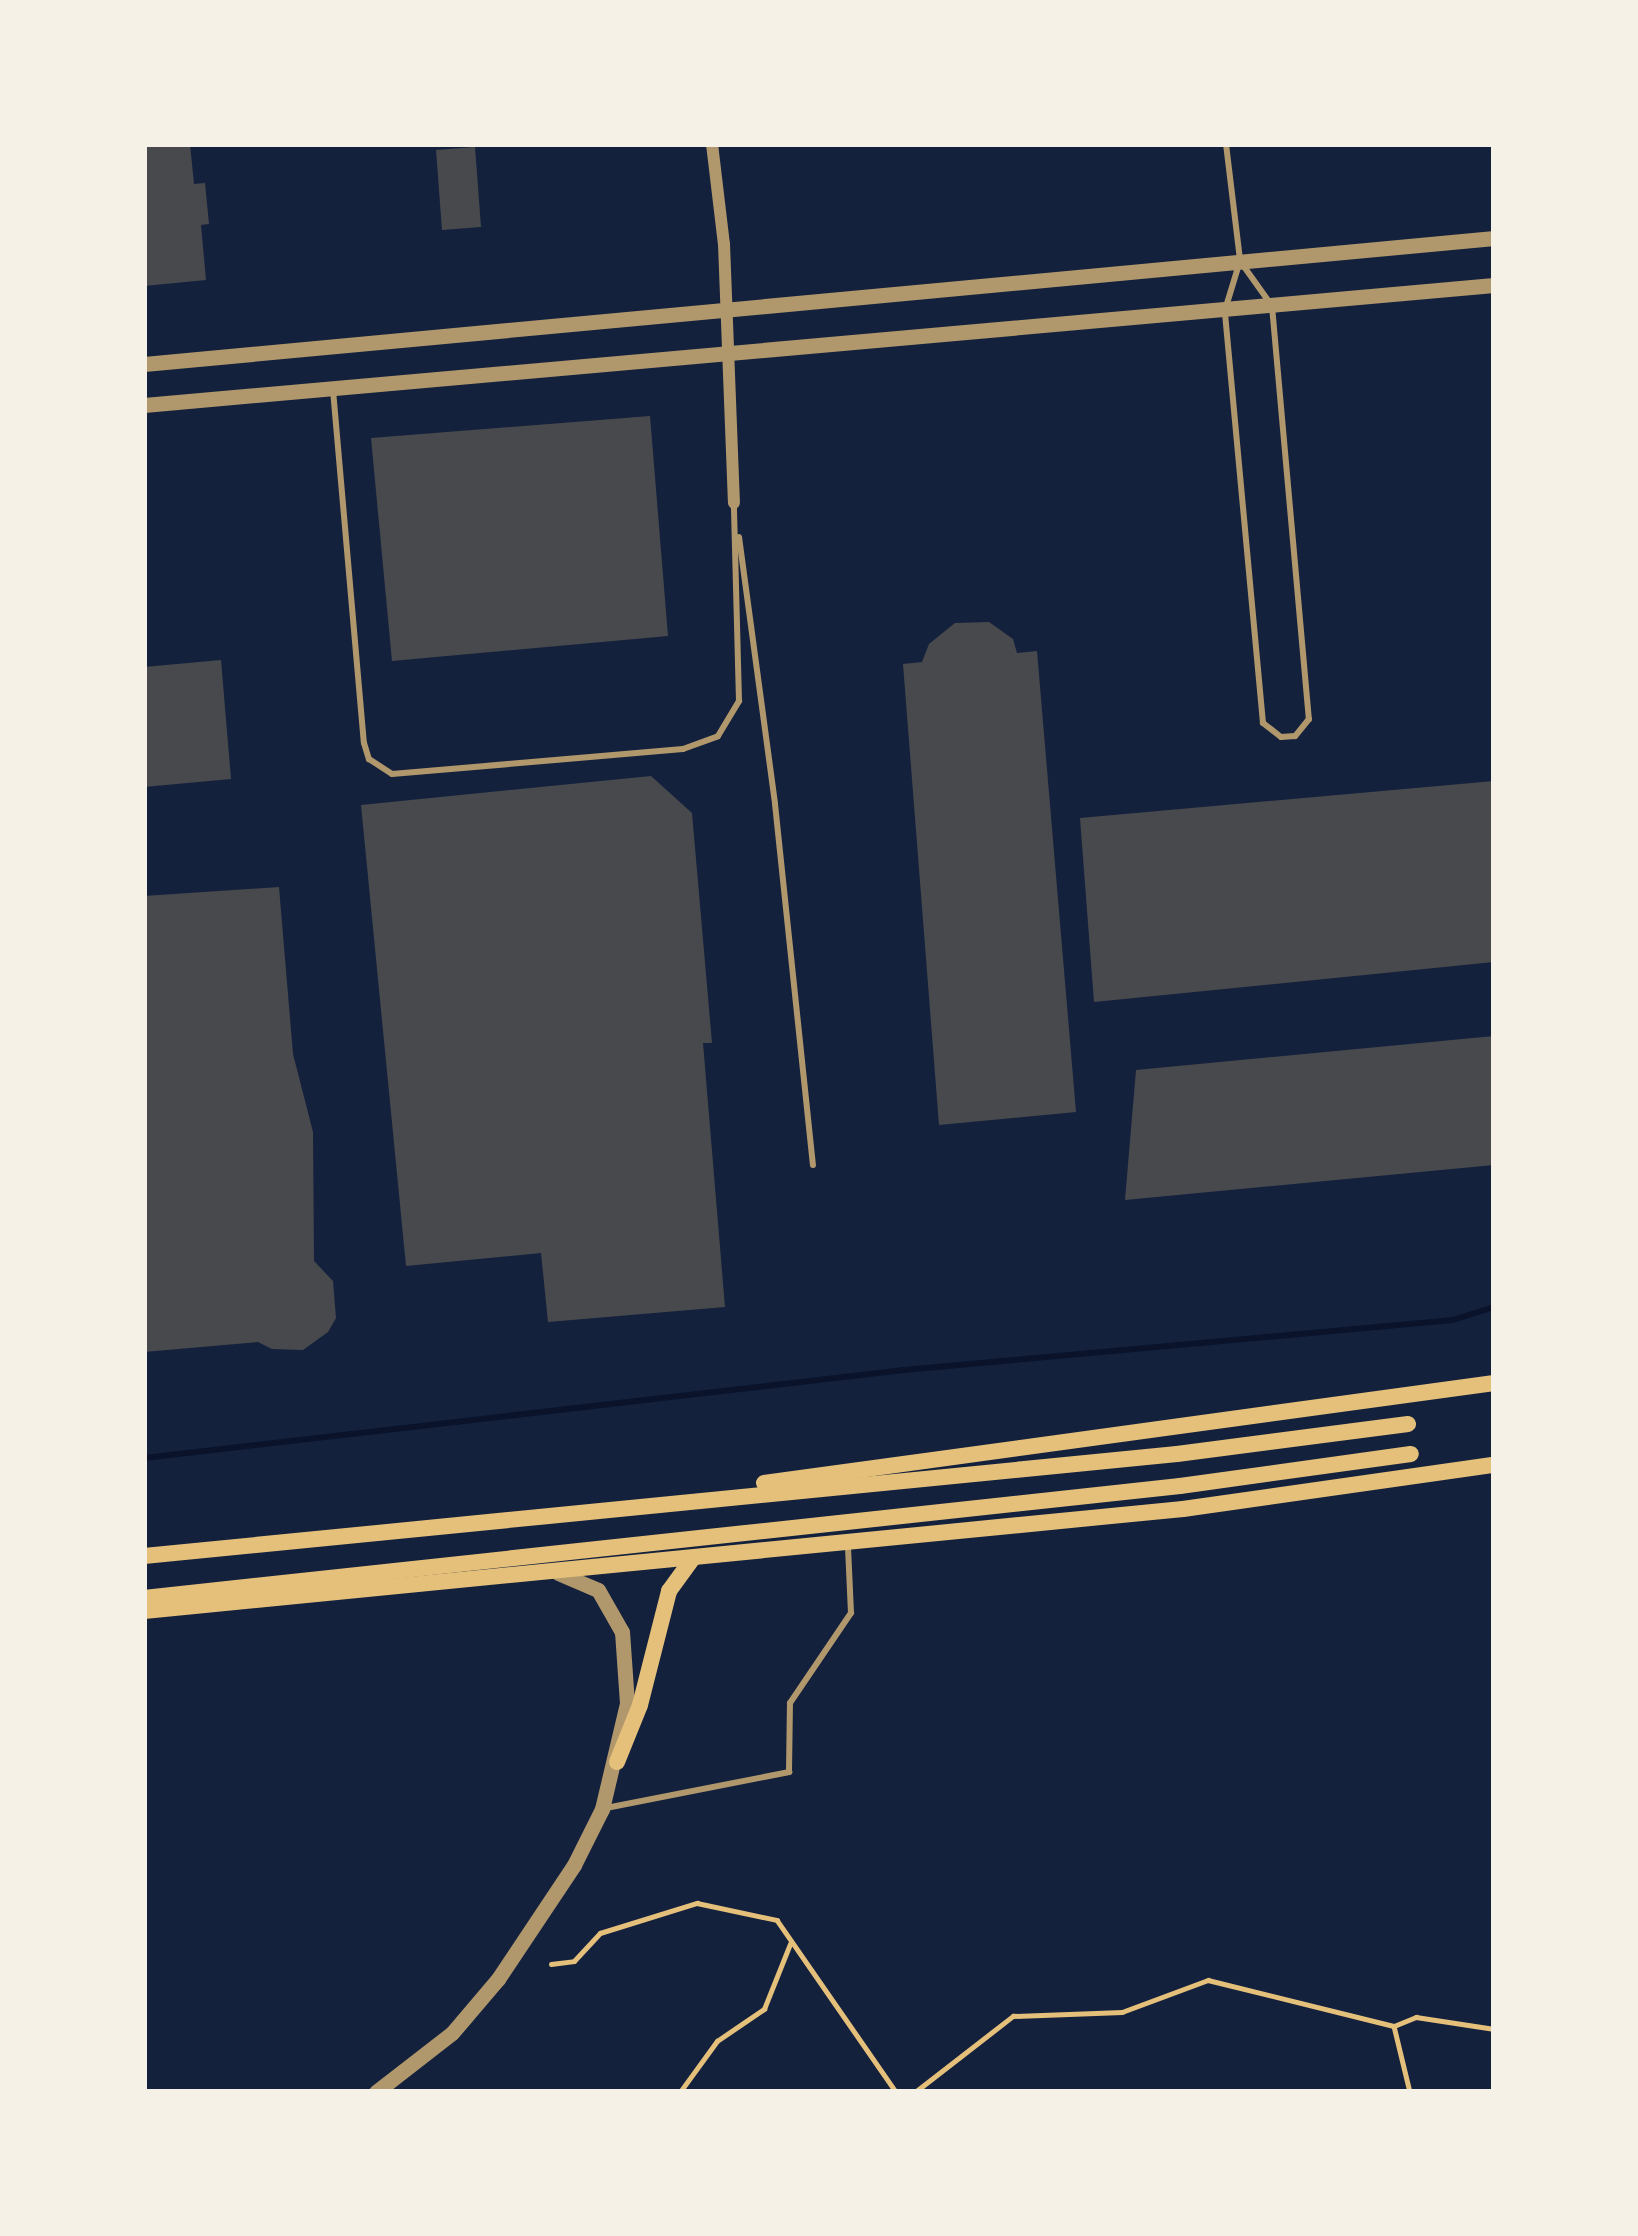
<!DOCTYPE html>
<html>
<head>
<meta charset="utf-8">
<style>
	body { margin:0 }
	#map { position:relative; width:1638px; height:2236px; overflow:hidden; background:#14213d; font-family:Roboto,sans-serif }
	div>[style] { position:absolute }
	[style*='--x'] { left:calc(var(--x)*1px); top:calc(var(--y)*1px); width:calc(var(--w)*1px); rotate:calc(var(--a)*1deg) }
	.stream>* { height:6px; margin:-3px; padding:0 3px; transform-origin:3px; border-radius:3px; background:#0b132b }
	.building>* { inset:0; background:#48494c }
	.path>* { height:4.5px; margin:-2.25px; padding:0 2.25px; transform-origin:2.25px; border-radius:2.25px; background:#e5c07b }
	.service>* { height:6px; margin:-3px; padding:0 3px; transform-origin:3px; border-radius:3px; background:#b1986c }
	.minor>* { height:12px; margin:-6px; padding:0 6px; transform-origin:6px; border-radius:6px; background:#b1986c }
	.tertiary>* { height:15px; margin:-7.5px; padding:0 7.5px; transform-origin:7.5px; border-radius:7.5px; background:#b1986c }
	.secondary>* { height:16px; margin:-8px; padding:0 8px; transform-origin:8px; border-radius:8px; background:#e5c07b }
	span { translate:-50% -50%; white-space:nowrap; text-align:center; line-height:1.15; -webkit-text-stroke:9px #f6f1e7; paint-order:stroke }
	.frame { position:absolute; inset:0; border:147px solid #f6f1e7; pointer-events:none }
</style>
</head>
<body>
<div id="map">
	<div class="stream">
		<i style="--x:144;--y:1458;--w:765;--a:-6.6"></i>
		<i style="--x:904;--y:1370;--w:551;--a:-5.2"></i>
		<i style="--x:1453;--y:1320;--w:43;--a:-17.6"></i>
	</div>
	<div class="building">
		<i style="clip-path:polygon(144px 144px,190px 144px,194px 184px,205px 183px,209px 224px,201px 225px,206px 280px,144px 286px)"></i>
		<i style="clip-path:polygon(475px 147px,481px 227px,442px 230px,436px 150px)"></i>
		<i style="clip-path:polygon(650px 416px,668px 636px,392px 661px,371px 438px)"></i>
		<i style="clip-path:polygon(989px 622px,1013px 639px,1017px 653px,1037px 651px,1076px 1112px,939px 1125px,903px 664px,922px 662px,929px 644px,955px 623px)"></i>
		<i style="clip-path:polygon(221px 660px,231px 779px,144px 787px,144px 667px)"></i>
		<i style="clip-path:polygon(651px 776px,692px 813px,712px 1043px,703px 1043px,725px 1307px,548px 1322px,541px 1253px,406px 1266px,361px 805px)"></i>
		<i style="clip-path:polygon(1494px 781px,1494px 962px,1094px 1002px,1080px 818px)"></i>
		<i style="clip-path:polygon(279px 887px,293px 1054px,313px 1132px,314px 1261px,333px 1281px,336px 1318px,328px 1332px,303px 1350px,272px 1349px,258px 1342px,144px 1352px,144px 896px)"></i>
		<i style="clip-path:polygon(1494px 1036px,1494px 1165px,1125px 1200px,1136px 1070px)"></i>
	</div>
	<div class="path">
		<i style="--x:551;--y:1964;--w:23;--a:-7"></i>
		<i style="--x:574;--y:1961;--w:38;--a:-47"></i>
		<i style="--x:600;--y:1933;--w:102;--a:-17.2"></i>
		<i style="--x:697;--y:1903;--w:82;--a:12"></i>
		<i style="--x:777;--y:1920;--w:209;--a:55.3"></i>
		<i style="--x:1394;--y:2026;--w:68;--a:76.4"></i>
		<i style="--x:680;--y:2092;--w:63;--a:-54"></i>
		<i style="--x:717;--y:2041;--w:57;--a:-34.2"></i>
		<i style="--x:764;--y:2009;--w:70;--a:-68.2"></i>
		<i style="--x:915;--y:2092;--w:124;--a:-37.8"></i>
		<i style="--x:1013;--y:2016;--w:109;--a:-2.1"></i>
		<i style="--x:1122;--y:2012;--w:92;--a:-20.4"></i>
		<i style="--x:1208;--y:1980;--w:192;--a:13.9"></i>
		<i style="--x:1394;--y:2026;--w:24;--a:-22"></i>
		<i style="--x:1416;--y:2017;--w:79;--a:8.7"></i>
	</div>
	<div class="service">
		<i style="--x:1226;--y:144;--w:117;--a:83.1"></i>
		<i style="--x:1240;--y:261;--w:55;--a:54.6"></i>
		<i style="--x:1272;--y:306;--w:415;--a:84.9"></i>
		<i style="--x:1309;--y:719;--w:22;--a:129"></i>
		<i style="--x:1295;--y:736;--w:14;--a:176"></i>
		<i style="--x:1281;--y:737;--w:23;--a:-142"></i>
		<i style="--x:1263;--y:723;--w:415;--a:-95.3"></i>
		<i style="--x:1225;--y:310;--w:51;--a:-73"></i>
		<i style="--x:333;--y:390;--w:354;--a:85"></i>
		<i style="--x:364;--y:743;--w:17;--a:73"></i>
		<i style="--x:369;--y:759;--w:27;--a:33"></i>
		<i style="--x:392;--y:774;--w:292;--a:-4.9"></i>
		<i style="--x:683;--y:749;--w:37;--a:-20"></i>
		<i style="--x:718;--y:736;--w:41;--a:-59"></i>
		<i style="--x:739;--y:701;--w:195;--a:-91.5"></i>
		<i style="--x:739;--y:537;--w:269;--a:82.3"></i>
		<i style="--x:775;--y:804;--w:363;--a:84"></i>
		<i style="--x:606;--y:1808;--w:187;--a:-11.1"></i>
		<i style="--x:789;--y:1772;--w:69;--a:-89.2"></i>
		<i style="--x:790;--y:1703;--w:109;--a:-55.9"></i>
		<i style="--x:851;--y:1613;--w:67;--a:-92.6"></i>
	</div>
	<div class="minor">
		<i style="--x:712;--y:144;--w:101;--a:83.2"></i>
		<i style="--x:724;--y:244;--w:259;--a:87.8"></i>
	</div>
	<div class="tertiary">
		<i style="--x:144;--y:364;--w:1356;--a:-5.33"></i>
		<i style="--x:144;--y:405;--w:1355;--a:-5.08"></i>
		<i style="--x:376;--y:2092;--w:96;--a:-37.8"></i>
		<i style="--x:452;--y:2033;--w:71;--a:-49.6"></i>
		<i style="--x:498;--y:1979;--w:137;--a:-56.3"></i>
		<i style="--x:574;--y:1865;--w:63;--a:-63.4"></i>
		<i style="--x:602;--y:1809;--w:109;--a:-76.7"></i>
		<i style="--x:627;--y:1703;--w:71;--a:-94"></i>
		<i style="--x:622;--y:1632;--w:48;--a:-119.7"></i>
		<i style="--x:598;--y:1590;--w:43;--a:-157"></i>
	</div>
	<div class="secondary">
		<i style="--x:764;--y:1483;--w:737;--a:-7.8"></i>
		<i style="--x:144;--y:1556;--w:1038;--a:-5.64"></i>
		<i style="--x:1177;--y:1454;--w:233;--a:-7.4"></i>
		<i style="--x:144;--y:1598;--w:1042;--a:-6.17"></i>
		<i style="--x:1180;--y:1486;--w:233;--a:-7.9"></i>
		<i style="--x:144;--y:1611;--w:1044;--a:-5.61"></i>
		<i style="--x:1183;--y:1509;--w:314;--a:-8.1"></i>
		<i style="--x:617;--y:1762;--w:61;--a:-68"></i>
		<i style="--x:640;--y:1705;--w:118;--a:-75.7"></i>
		<i style="--x:669;--y:1591;--w:39;--a:-54"></i>
	</div>
	<div class="frame"></div>
</div>
</body>
</html>
